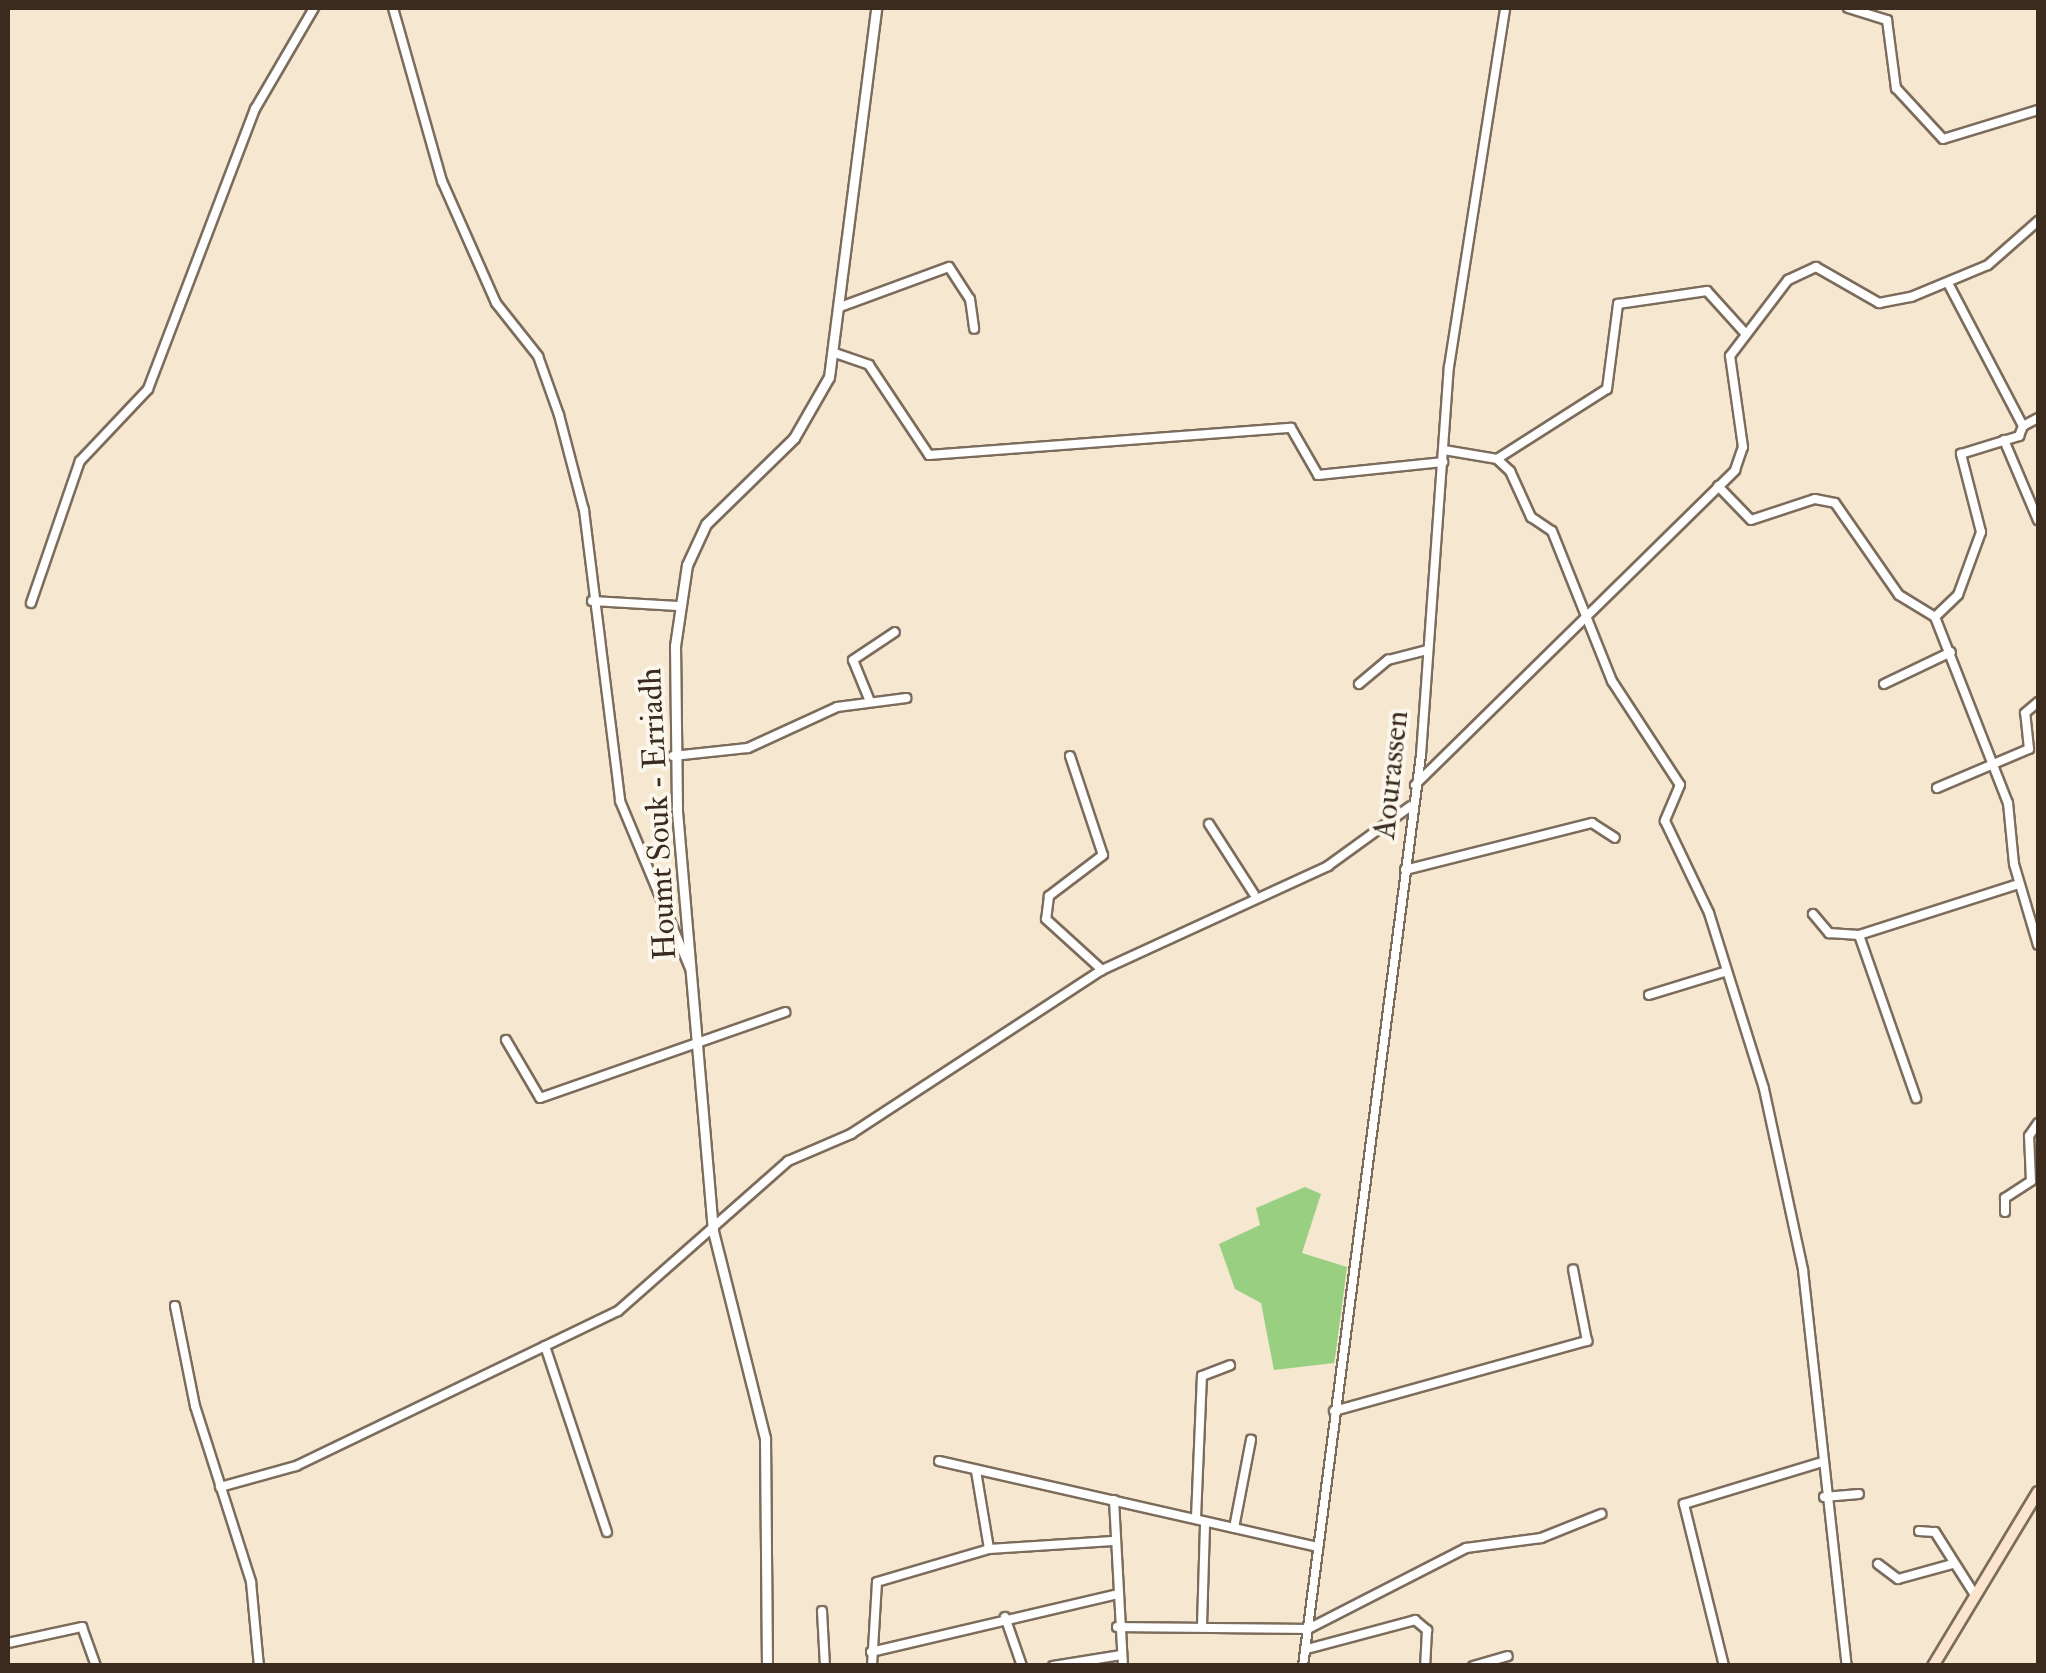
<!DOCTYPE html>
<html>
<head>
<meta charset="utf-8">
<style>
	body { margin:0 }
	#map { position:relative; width:2046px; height:1673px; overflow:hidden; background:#f6e7d0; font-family:"IM FELL Double Pica",serif }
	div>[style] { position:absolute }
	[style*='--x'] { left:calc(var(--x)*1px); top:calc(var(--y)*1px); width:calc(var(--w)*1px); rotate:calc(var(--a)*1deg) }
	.green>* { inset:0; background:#98cf81 }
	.roads { filter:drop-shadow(2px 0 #7c6c5c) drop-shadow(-2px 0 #7c6c5c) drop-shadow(0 2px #7c6c5c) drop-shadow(0 -2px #7c6c5c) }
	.minor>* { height:8px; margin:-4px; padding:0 4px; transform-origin:4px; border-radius:4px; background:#fff }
	.tertiary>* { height:9px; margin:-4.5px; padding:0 4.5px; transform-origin:4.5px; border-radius:4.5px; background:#fff }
	.secondary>* { height:10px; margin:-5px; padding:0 5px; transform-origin:5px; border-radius:5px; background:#fbe5cf }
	span { translate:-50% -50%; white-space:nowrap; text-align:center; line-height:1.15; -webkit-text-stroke:8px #fbf7ec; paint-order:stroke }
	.street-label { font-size:32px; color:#3b2a1e }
	.frame { position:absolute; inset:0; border:10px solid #3b2a1e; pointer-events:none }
</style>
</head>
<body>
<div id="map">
	<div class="green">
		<i style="clip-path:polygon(1305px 1187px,1321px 1194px,1302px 1253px,1347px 1267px,1336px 1351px,1334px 1363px,1274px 1370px,1261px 1303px,1235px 1289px,1219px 1244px,1260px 1225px,1256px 1208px)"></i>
	</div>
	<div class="roads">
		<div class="minor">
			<i style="--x:393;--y:8;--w:180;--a:74.2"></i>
			<i style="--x:442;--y:181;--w:133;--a:66.1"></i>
			<i style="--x:496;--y:303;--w:68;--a:51.6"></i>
			<i style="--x:538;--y:356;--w:63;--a:70.4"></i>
			<i style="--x:559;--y:415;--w:98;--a:75.3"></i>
			<i style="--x:584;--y:510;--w:293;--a:82.9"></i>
			<i style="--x:620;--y:801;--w:181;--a:67.3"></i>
			<i style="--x:1848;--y:8;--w:41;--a:17.1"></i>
			<i style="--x:1887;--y:20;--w:69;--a:82.5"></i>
			<i style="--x:1896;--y:88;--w:69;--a:47.3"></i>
			<i style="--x:1943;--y:139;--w:99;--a:-17"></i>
			<i style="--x:840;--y:307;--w:116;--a:-20.2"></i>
			<i style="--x:949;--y:267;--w:38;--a:57"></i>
			<i style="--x:970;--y:299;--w:30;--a:82"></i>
			<i style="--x:835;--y:353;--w:36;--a:19"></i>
			<i style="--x:869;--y:365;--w:108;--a:56.3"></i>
			<i style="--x:929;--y:455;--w:363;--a:-4.3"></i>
			<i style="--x:1291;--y:428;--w:54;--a:60.1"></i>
			<i style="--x:1318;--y:475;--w:126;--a:-5.9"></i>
			<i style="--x:2023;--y:426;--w:17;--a:-28"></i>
			<i style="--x:2004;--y:440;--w:87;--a:67"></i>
			<i style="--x:1444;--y:450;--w:54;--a:9.6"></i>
			<i style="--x:1497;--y:459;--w:18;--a:43"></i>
			<i style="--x:1510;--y:471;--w:51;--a:65.5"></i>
			<i style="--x:1531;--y:517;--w:25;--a:34"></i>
			<i style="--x:1552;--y:531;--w:162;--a:68.2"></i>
			<i style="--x:1612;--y:681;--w:124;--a:56.8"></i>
			<i style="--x:1680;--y:785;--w:39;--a:113"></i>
			<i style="--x:1665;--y:821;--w:102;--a:64.4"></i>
			<i style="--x:1709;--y:913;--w:184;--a:72.6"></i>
			<i style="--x:1764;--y:1089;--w:185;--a:77.8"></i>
			<i style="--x:1803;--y:1270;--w:398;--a:83.7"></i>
			<i style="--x:1497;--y:459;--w:130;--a:-32.5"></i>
			<i style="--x:1607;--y:389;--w:86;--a:-82.6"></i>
			<i style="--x:1618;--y:304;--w:90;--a:-8.3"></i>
			<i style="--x:1707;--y:291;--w:57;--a:47.9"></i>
			<i style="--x:1718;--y:486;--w:47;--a:45.9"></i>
			<i style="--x:1751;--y:520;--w:67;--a:-18.2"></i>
			<i style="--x:1815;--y:499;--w:20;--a:11"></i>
			<i style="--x:1835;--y:503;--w:112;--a:55.2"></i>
			<i style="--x:1899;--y:595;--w:42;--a:31.4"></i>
			<i style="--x:1935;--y:617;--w:200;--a:68.6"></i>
			<i style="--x:2008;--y:803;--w:61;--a:84.4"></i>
			<i style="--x:2014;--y:864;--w:84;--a:73.5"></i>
			<i style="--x:592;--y:601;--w:86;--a:3.3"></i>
			<i style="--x:31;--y:603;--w:150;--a:-71"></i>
			<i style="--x:80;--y:461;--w:99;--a:-46.6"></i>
			<i style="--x:148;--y:389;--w:300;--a:-69.1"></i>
			<i style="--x:255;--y:109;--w:117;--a:-59.7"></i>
			<i style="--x:1935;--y:617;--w:32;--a:-44"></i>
			<i style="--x:1958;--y:595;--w:67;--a:-69.9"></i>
			<i style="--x:1981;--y:532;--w:81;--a:-104.4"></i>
			<i style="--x:1961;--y:454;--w:61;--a:-17.2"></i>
			<i style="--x:2019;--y:436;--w:11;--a:-68"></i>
			<i style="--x:2023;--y:426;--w:159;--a:-117.7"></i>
			<i style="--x:1359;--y:684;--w:38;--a:-40"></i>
			<i style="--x:1388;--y:660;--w:40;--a:-14.4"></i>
			<i style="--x:1884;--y:684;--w:74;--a:-25.5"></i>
			<i style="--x:869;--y:699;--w:42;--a:-112.3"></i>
			<i style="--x:853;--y:660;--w:50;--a:-33.7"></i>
			<i style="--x:673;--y:756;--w:75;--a:-6.1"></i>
			<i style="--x:748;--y:748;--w:98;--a:-24.7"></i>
			<i style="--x:837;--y:707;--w:70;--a:-7.4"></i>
			<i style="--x:1070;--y:756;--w:104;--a:71.6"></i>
			<i style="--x:1103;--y:855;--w:68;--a:142.8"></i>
			<i style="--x:1049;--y:896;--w:23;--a:97"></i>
			<i style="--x:1046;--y:919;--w:76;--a:42.3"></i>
			<i style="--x:1415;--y:785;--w:449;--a:-44.5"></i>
			<i style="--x:1735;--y:470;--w:24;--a:-71"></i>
			<i style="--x:1743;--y:447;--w:92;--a:-98.1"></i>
			<i style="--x:1730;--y:356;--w:96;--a:-52.7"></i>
			<i style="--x:1788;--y:280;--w:31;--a:-25"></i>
			<i style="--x:1816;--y:267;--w:73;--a:29.7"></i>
			<i style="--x:1879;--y:303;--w:33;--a:-11"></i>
			<i style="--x:1911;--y:297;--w:83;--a:-22.6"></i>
			<i style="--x:1988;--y:265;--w:67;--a:-41.3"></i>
			<i style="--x:1937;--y:788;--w:100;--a:-23"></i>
			<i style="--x:2029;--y:749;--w:36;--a:-96"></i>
			<i style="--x:2025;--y:713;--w:17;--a:-40"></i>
			<i style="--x:1209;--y:824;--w:83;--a:57.3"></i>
			<i style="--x:1405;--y:870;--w:193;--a:-14.1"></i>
			<i style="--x:1592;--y:823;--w:27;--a:33"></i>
			<i style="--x:1813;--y:914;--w:25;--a:50"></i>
			<i style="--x:1829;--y:933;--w:30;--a:4"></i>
			<i style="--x:1859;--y:935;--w:168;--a:-17.7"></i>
			<i style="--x:1859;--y:935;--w:173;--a:70.7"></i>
			<i style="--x:1649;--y:995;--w:78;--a:-17"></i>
			<i style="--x:506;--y:1040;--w:67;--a:59.6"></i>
			<i style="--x:540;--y:1098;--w:260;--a:-19.3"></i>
			<i style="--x:2005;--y:1212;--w:14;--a:-90"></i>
			<i style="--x:2005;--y:1198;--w:31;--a:-33"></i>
			<i style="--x:2031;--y:1181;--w:45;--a:-92.5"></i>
			<i style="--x:2029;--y:1136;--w:16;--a:-55"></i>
			<i style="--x:175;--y:1306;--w:102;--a:78.7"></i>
			<i style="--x:195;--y:1406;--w:185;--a:72.3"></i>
			<i style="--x:251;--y:1582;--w:84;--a:84.6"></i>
			<i style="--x:545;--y:1346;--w:196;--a:71.6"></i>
			<i style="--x:1334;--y:1411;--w:263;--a:-15.5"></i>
			<i style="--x:1587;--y:1341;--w:73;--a:-101"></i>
			<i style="--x:939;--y:1461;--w:389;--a:12.8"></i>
			<i style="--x:976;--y:1471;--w:79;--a:80.5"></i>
			<i style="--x:220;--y:1487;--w:79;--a:-15.4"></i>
			<i style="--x:296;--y:1466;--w:357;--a:-25.7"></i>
			<i style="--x:618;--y:1311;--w:227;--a:-41.4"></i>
			<i style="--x:788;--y:1161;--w:69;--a:-23.2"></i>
			<i style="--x:851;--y:1134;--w:300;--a:-33.2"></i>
			<i style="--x:1102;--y:970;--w:249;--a:-24.7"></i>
			<i style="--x:1328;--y:866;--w:102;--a:-35.9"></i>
			<i style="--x:1824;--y:1497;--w:35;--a:-5"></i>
			<i style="--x:1114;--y:1500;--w:166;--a:86.9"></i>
			<i style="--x:1196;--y:1518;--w:142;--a:-87.6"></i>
			<i style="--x:1202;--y:1376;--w:30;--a:-21"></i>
			<i style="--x:1234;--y:1528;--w:90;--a:-79.1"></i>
			<i style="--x:1919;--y:1531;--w:16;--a:4"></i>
			<i style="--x:1935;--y:1532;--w:75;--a:57.6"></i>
			<i style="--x:1878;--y:1564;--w:25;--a:37"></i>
			<i style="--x:1898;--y:1579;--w:56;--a:-15.5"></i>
			<i style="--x:822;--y:1611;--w:55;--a:86.9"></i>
			<i style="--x:1005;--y:1617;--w:52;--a:70.9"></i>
			<i style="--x:1202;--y:1626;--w:104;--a:-88.3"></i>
			<i style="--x:1117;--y:1627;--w:191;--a:0.6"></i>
			<i style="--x:1308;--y:1629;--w:178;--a:-27.1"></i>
			<i style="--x:1466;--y:1548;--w:76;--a:-7.6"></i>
			<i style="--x:1541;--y:1538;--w:65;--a:-21.8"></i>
			<i style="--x:8;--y:1643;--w:76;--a:-12.2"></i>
			<i style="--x:82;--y:1627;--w:41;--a:70.3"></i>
			<i style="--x:1307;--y:1649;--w:112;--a:-15"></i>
			<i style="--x:1415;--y:1620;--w:16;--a:40"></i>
			<i style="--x:1427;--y:1630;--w:36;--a:93"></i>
			<i style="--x:871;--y:1652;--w:250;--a:-13.2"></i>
			<i style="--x:872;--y:1666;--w:84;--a:-86.6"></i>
			<i style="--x:877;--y:1582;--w:117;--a:-16.4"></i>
			<i style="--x:989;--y:1549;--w:124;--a:-3.7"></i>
			<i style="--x:1053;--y:1666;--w:69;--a:-9.2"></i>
			<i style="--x:1303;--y:1666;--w:919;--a:-82.62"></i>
			<i style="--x:1421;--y:755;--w:389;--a:-85.9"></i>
			<i style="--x:1449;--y:367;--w:363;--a:-81.1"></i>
			<i style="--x:1473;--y:1666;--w:36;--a:-16"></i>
			<i style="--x:1724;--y:1666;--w:167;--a:-103.9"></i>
			<i style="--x:1684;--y:1504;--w:141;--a:-16.9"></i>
		</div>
		<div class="tertiary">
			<i style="--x:767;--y:1666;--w:228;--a:-90.5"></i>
			<i style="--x:765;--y:1438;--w:213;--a:-104.1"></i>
			<i style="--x:713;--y:1231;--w:425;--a:-94.9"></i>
			<i style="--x:677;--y:808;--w:162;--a:-90.7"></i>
			<i style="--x:675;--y:646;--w:82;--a:-81.6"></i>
			<i style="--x:687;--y:565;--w:45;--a:-65.1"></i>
			<i style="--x:706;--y:524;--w:123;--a:-44.3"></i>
			<i style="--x:794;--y:438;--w:70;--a:-60.2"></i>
			<i style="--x:829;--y:377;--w:372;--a:-82.7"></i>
		</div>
		<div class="secondary">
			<i style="--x:1933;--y:1666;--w:203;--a:-58.9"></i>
		</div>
	</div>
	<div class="street-label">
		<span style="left:1391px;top:775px;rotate:-84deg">Aourassen</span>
		<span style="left:658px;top:814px;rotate:-93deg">Houmt Souk - Erriadh</span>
	</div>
	<div class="frame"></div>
</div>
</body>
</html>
